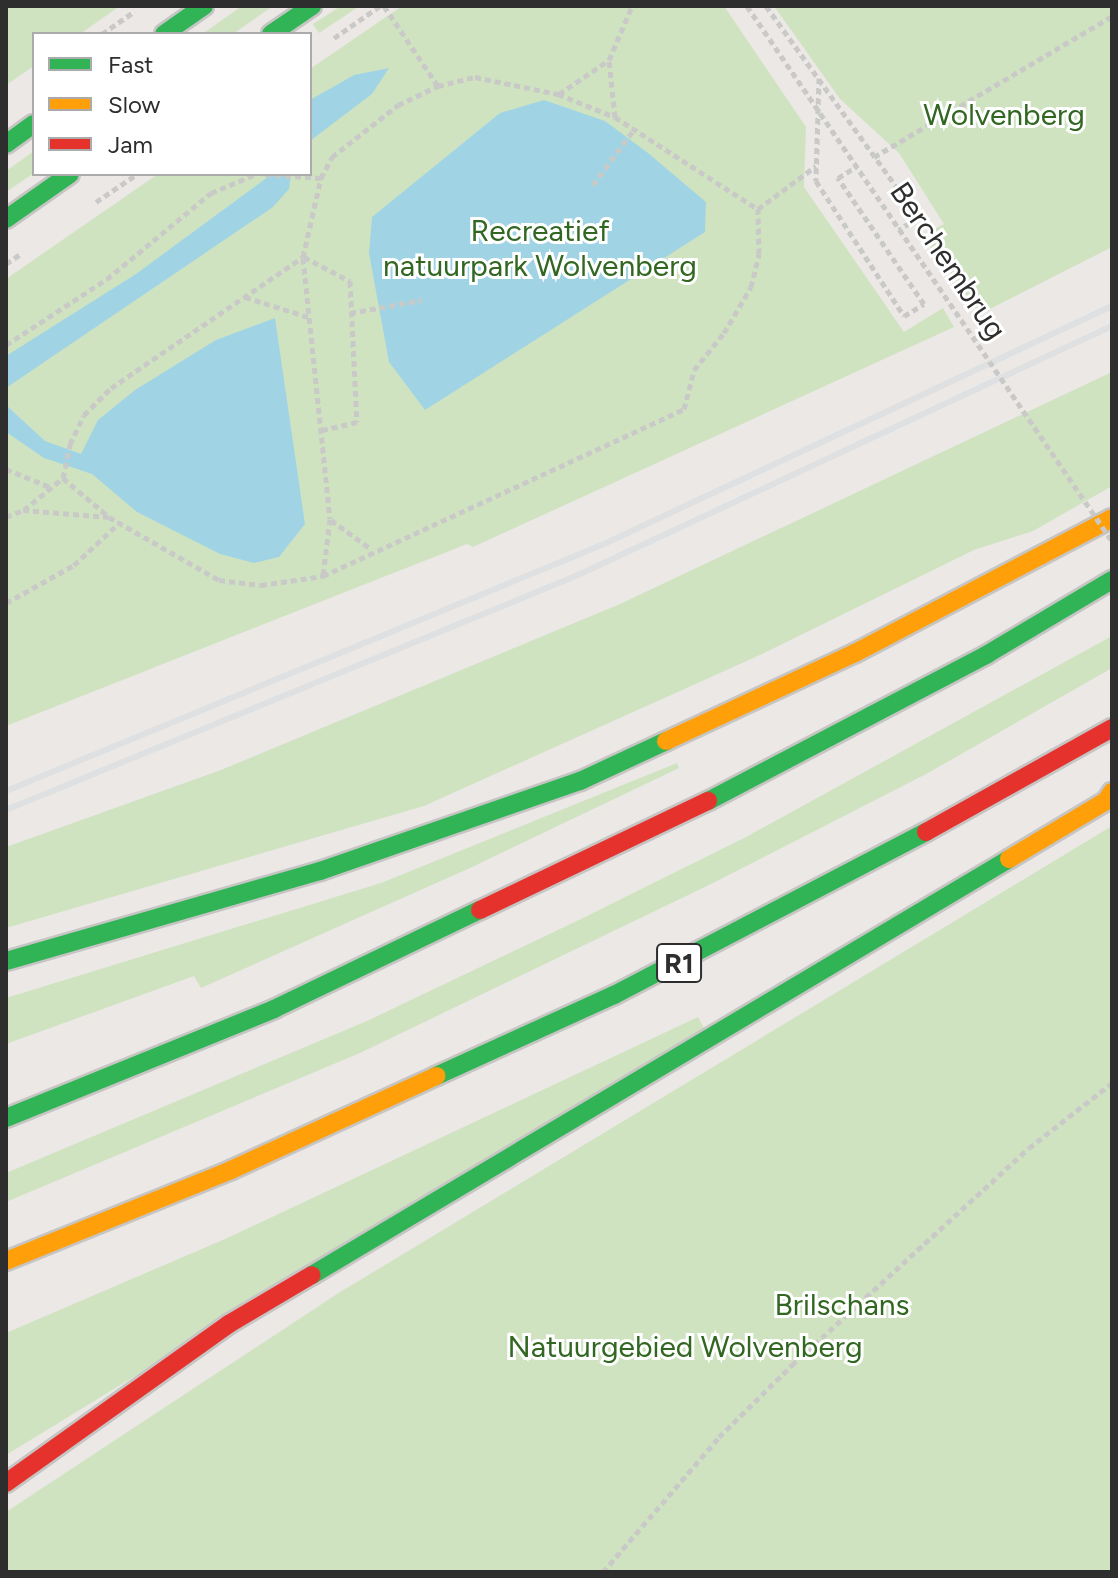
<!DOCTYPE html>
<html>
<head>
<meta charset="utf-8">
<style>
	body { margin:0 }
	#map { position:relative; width:1118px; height:1578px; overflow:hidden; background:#ebe8e5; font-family:Figtree,sans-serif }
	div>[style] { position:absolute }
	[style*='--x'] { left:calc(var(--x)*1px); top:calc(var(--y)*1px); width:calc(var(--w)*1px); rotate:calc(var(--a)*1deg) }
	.green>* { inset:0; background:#d0e3c1 }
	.water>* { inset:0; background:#a0d4e5 }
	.path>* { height:5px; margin-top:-2.5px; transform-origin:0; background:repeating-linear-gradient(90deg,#c9c9c8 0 6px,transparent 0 10px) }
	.roads { filter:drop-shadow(2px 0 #c6c5c4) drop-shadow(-2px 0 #c6c5c4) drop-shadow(0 2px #c6c5c4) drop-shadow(0 -2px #c6c5c4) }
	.fast>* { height:18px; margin:-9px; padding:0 9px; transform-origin:9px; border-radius:9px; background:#30b455 }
	.slow>* { height:18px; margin:-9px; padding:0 9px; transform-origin:9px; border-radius:9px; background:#ff9f0a }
	.jam>* { height:18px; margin:-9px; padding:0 9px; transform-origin:9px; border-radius:9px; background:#e5322d }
	.rail>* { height:6px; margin:-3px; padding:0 3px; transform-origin:3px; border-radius:3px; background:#dfe0e1 }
	.path-bridge>* { height:5px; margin-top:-2.5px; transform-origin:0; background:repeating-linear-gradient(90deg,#c9c9c8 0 6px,transparent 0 10px) }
	span { translate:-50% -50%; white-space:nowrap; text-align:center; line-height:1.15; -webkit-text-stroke:6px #fff; paint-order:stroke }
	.shield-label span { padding:2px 6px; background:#fff; border:2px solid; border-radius:6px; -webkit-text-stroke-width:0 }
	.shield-label { font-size:28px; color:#2e2e2e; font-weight:700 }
	.park-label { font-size:30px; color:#326722 }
	.street-label { font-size:30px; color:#2e2e2e }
	.frame { position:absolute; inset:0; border:8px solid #2e2e2e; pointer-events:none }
	.legend { position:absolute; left:32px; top:32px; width:280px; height:144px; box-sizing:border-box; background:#fff; border:2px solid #ababab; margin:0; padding:10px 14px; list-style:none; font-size:24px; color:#2e2e2e }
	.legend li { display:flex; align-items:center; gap:16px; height:40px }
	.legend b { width:40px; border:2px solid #ababab }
</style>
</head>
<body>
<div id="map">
	<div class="green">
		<i style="clip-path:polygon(6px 6px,120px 6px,80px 34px,34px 34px,34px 66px,6px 85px)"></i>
		<i style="clip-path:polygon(242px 6px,273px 6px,233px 34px,202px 34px)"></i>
		<i style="clip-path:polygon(341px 6px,358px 7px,319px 33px,313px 24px)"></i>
		<i style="clip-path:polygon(402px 6px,724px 6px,806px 127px,804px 187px,904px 332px,943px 308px,954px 327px,473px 547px,467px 544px,6px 726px,6px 279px,158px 174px,310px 174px,310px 69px)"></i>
		<i style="clip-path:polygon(774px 6px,1112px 6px,1112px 247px,980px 314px,922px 235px,944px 224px,899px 153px,840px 99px)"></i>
		<i style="clip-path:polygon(34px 151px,34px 173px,6px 192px,6px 171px)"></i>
		<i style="clip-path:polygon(1112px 372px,1112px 486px,1033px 531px,974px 550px,760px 655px,424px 806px,6px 928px,6px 847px,221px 770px,620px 604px)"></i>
		<i style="clip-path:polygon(1112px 636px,1112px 668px,928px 773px,711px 884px,360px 1053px,6px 1202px,6px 1173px,367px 1021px,581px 919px,746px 837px)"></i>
		<i style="clip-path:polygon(677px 763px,679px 768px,470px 868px,201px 988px,194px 976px,6px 1044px,6px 998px,381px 883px)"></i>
		<i style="clip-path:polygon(1112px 826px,1112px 1572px,6px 1572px,6px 1512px,337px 1294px)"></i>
		<i style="clip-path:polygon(698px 1017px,704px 1028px,6px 1455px,6px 1333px,225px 1239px)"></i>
	</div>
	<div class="water">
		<i style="clip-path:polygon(389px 68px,372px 94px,310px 141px,310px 100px,354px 75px)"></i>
		<i style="clip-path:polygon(544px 100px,605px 121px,648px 153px,706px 202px,705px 232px,425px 410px,389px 362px,369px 253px,372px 217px,500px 113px)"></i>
		<i style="clip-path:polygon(272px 174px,291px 174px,289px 189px,273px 207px,6px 388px,6px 356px,136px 274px)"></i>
		<i style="clip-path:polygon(275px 318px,305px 524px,279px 557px,254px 563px,220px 554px,137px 512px,92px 474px,44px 458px,6px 432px,6px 405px,45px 441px,81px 454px,98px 420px,135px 390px,216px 340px)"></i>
	</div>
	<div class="path">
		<i style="--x:384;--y:6;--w:97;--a:56"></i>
		<i style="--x:766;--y:6;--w:260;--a:54.2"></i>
		<i style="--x:918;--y:217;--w:23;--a:146"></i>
		<i style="--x:102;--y:34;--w:40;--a:-34.9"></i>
		<i style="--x:334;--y:38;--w:56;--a:-34.8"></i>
		<i style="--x:819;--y:78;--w:103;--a:91.7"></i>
		<i style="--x:816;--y:181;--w:161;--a:56.9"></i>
		<i style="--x:904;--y:316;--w:23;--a:-31"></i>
		<i style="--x:924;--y:304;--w:153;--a:-124.3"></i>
		<i style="--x:838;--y:178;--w:22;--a:-32"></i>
		<i style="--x:559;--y:94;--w:60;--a:-34.2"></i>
		<i style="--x:615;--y:117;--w:57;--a:-96"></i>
		<i style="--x:609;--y:60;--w:59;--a:-66.9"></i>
		<i style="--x:874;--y:157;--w:277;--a:-30.6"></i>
		<i style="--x:321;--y:178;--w:24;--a:-62"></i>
		<i style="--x:332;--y:157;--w:84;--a:-38.2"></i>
		<i style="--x:398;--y:105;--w:44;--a:-25.4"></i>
		<i style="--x:438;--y:86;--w:38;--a:-14"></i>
		<i style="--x:475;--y:77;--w:85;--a:11.6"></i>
		<i style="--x:558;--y:94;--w:61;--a:22"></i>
		<i style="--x:615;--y:117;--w:170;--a:32.8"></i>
		<i style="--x:593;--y:185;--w:71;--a:-53.6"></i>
		<i style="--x:96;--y:202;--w:50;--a:-34.3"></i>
		<i style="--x:304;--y:257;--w:52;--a:27.6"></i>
		<i style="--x:350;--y:281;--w:141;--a:87.2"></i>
		<i style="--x:357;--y:422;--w:39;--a:167"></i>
		<i style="--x:303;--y:258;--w:262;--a:84.1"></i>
		<i style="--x:330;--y:519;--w:57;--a:97"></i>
		<i style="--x:6;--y:264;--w:19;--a:-35"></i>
		<i style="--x:245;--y:297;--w:66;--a:17.6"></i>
		<i style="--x:350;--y:313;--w:73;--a:-10.2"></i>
		<i style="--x:6;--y:345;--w:121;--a:-33.2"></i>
		<i style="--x:107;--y:279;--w:135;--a:-39.6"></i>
		<i style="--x:211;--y:193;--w:49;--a:-22.9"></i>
		<i style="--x:6;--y:469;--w:48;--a:22.2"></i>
		<i style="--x:63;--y:478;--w:59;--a:40.2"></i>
		<i style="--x:24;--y:510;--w:50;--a:-39.4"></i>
		<i style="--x:63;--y:478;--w:35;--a:-78"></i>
		<i style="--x:70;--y:444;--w:32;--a:-64"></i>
		<i style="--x:84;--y:415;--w:38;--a:-45"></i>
		<i style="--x:111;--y:388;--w:232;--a:-34.3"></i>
		<i style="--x:303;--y:257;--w:81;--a:-77.2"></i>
		<i style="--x:321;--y:178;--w:59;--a:-176.1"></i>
		<i style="--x:6;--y:517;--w:18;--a:-22"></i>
		<i style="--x:23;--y:510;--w:86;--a:4.7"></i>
		<i style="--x:109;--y:517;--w:127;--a:29.8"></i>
		<i style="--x:219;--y:580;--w:42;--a:6.8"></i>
		<i style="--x:261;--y:585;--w:63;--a:-8.3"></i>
		<i style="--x:323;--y:576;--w:398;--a:-24.8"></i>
		<i style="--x:684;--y:409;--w:40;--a:-75.6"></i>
		<i style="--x:694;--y:370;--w:48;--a:-51"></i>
		<i style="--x:724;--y:333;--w:53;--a:-59.6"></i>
		<i style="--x:751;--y:287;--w:34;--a:-76"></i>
		<i style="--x:759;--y:254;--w:45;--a:-91.3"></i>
		<i style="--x:758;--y:209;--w:72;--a:-36.6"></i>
		<i style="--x:331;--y:520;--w:49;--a:35.9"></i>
		<i style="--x:6;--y:603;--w:78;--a:-29.2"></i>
		<i style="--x:74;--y:565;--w:62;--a:-43"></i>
		<i style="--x:603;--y:1572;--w:178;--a:-49.3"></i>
		<i style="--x:719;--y:1437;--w:103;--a:-44.6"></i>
		<i style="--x:792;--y:1365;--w:321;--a:-42.5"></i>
		<i style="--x:1029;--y:1148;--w:105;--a:-38.1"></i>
	</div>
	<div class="roads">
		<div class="fast">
			<i style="--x:164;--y:34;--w:49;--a:-35"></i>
			<i style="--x:271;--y:34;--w:50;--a:-34.3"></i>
			<i style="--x:6;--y:144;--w:34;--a:-36"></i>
			<i style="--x:6;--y:219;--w:78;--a:-35.1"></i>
			<i style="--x:708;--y:801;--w:314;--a:-27.7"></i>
			<i style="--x:986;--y:655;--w:147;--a:-30.8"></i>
			<i style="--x:6;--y:961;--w:327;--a:-16"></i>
			<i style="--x:320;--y:871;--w:275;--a:-19.1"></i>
			<i style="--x:580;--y:781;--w:95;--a:-24.9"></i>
			<i style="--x:436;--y:1076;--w:196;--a:-24.5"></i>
			<i style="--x:614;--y:995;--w:352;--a:-27.6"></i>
			<i style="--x:6;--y:1118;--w:289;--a:-22.1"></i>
			<i style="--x:274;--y:1009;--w:229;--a:-25.7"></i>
			<i style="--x:312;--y:1275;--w:812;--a:-30.83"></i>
		</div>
		<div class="slow">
			<i style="--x:666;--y:741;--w:208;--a:-25"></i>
			<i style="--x:855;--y:653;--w:290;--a:-27.7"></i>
			<i style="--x:1009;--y:859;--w:113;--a:-30.9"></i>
			<i style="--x:1106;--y:801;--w:11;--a:-56"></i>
			<i style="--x:6;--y:1261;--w:243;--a:-22"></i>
			<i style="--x:231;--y:1170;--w:226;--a:-24.6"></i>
		</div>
		<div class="jam">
			<i style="--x:926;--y:832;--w:213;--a:-29.2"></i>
			<i style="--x:480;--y:910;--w:253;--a:-25.6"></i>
			<i style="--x:6;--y:1483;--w:274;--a:-35.5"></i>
			<i style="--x:229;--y:1324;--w:96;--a:-30.6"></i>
		</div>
	</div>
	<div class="rail">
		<i style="--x:6;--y:791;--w:647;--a:-22.44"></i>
		<i style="--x:604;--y:544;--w:561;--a:-25.1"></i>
		<i style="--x:6;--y:810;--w:618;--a:-22.33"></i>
		<i style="--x:578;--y:575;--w:589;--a:-25"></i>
	</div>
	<div class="path-bridge">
		<i style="--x:747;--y:6;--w:648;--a:55.7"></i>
	</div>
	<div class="shield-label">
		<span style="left:679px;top:963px">R1</span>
	</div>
	<div class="park-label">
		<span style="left:1004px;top:115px">Wolvenberg</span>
		<span style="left:540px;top:248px">Recreatief<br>natuurpark Wolvenberg</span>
		<span style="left:842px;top:1305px">Brilschans</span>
		<span style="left:685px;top:1347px">Natuurgebied Wolvenberg</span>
	</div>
	<div class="street-label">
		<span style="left:948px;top:261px;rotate:56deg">Berchembrug</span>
	</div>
	<div class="frame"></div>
	<ul class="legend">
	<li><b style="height:10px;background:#30b455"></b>Fast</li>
	<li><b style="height:10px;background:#ff9f0a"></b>Slow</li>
	<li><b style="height:10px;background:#e5322d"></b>Jam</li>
	</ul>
</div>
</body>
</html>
